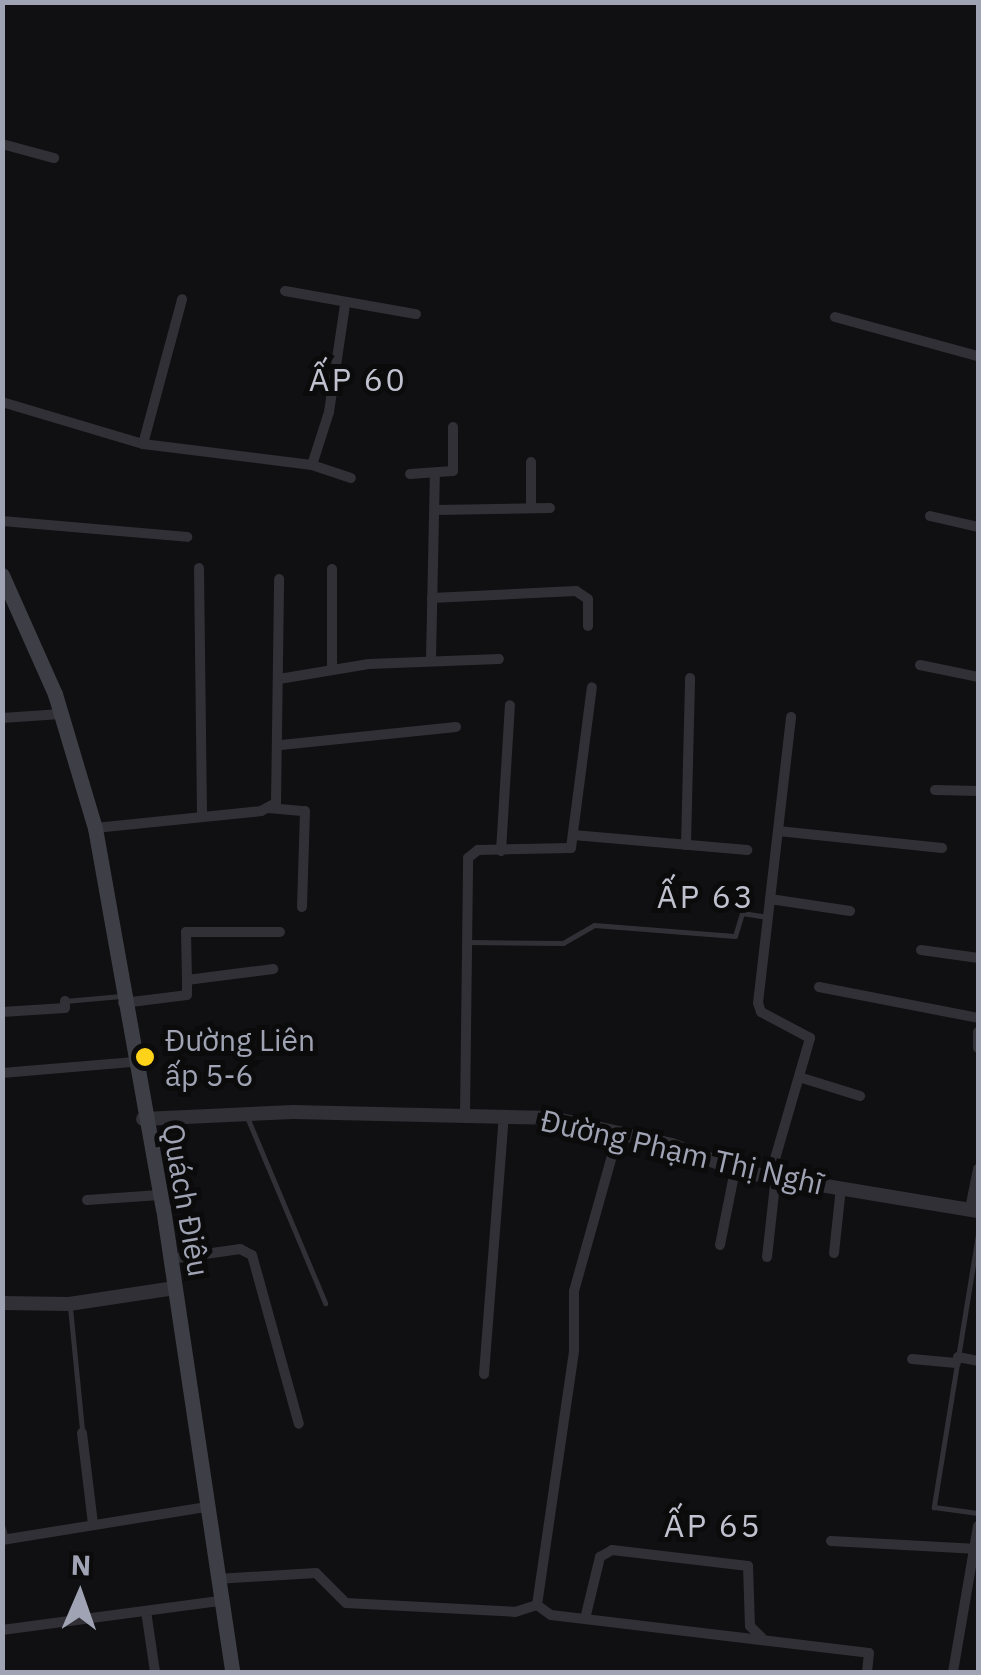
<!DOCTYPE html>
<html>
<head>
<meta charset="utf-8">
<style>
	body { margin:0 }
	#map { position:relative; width:981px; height:1675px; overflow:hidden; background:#100f11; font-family:"IBM Plex Sans",sans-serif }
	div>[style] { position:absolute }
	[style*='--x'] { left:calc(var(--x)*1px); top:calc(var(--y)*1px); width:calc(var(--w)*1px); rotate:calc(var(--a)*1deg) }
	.service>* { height:5px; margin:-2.5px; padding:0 2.5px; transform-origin:2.5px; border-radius:2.5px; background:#303036 }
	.minor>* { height:10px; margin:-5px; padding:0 5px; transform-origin:5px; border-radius:5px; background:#303036 }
	.tertiary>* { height:14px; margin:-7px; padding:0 7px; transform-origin:7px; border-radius:7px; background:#303036 }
	.secondary>* { height:15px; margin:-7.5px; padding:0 7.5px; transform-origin:7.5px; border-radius:7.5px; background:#3e3f46 }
	.dots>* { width:28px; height:28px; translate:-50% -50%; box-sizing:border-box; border:5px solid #0b0b0c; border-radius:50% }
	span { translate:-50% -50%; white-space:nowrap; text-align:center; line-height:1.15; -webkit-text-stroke:10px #0b0b0c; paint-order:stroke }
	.poi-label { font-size:30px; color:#9fa3b3 }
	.left { translate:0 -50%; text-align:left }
	.street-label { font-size:30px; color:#9fa3b3 }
	.neighbourhood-label { font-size:32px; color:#c1c2cf; letter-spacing:2.5px }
	.frame { position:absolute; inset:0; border:5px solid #9fa3b3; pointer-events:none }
	.north { position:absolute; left:30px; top:1545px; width:100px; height:100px; -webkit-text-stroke:8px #0b0b0c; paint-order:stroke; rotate:2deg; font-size:28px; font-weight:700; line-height:40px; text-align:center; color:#9fa3b3 }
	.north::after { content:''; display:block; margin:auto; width:35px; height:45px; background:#9fa3b3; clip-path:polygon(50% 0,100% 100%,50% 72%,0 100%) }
</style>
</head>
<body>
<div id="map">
	<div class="service">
		<i style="--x:468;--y:942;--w:95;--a:0.6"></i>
		<i style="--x:563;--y:943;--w:36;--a:-30"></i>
		<i style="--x:594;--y:925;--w:141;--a:4.5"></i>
		<i style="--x:735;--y:936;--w:24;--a:-73"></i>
		<i style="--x:742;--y:913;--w:25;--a:9"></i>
		<i style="--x:65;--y:1001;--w:56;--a:-5.1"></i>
		<i style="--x:247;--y:1117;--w:202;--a:67.2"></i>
		<i style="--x:978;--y:1234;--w:277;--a:99.2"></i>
		<i style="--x:934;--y:1507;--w:44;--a:7.8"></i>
		<i style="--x:70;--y:1307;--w:124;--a:84.4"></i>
		<i style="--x:2;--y:1525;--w:15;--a:74"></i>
	</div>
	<div class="minor">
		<i style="--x:2;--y:144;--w:54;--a:15.1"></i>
		<i style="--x:285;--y:291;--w:133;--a:10"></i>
		<i style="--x:835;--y:317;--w:148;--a:15.3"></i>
		<i style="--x:2;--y:402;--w:147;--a:16.6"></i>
		<i style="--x:143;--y:444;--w:170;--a:7.1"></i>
		<i style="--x:312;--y:465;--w:56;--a:-72.2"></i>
		<i style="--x:329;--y:412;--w:108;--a:-81.5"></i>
		<i style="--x:143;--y:444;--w:150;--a:-74.9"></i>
		<i style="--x:312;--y:465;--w:41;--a:18.4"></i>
		<i style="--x:410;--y:474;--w:43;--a:-4"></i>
		<i style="--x:453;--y:471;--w:44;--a:-90"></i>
		<i style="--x:531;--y:508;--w:46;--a:-90"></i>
		<i style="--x:436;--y:510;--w:114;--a:-1"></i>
		<i style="--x:930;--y:516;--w:49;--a:12.9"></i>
		<i style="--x:2;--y:521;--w:186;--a:4.9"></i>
		<i style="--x:199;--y:568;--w:248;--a:89.3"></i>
		<i style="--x:332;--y:569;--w:101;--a:90"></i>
		<i style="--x:432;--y:598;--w:144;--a:-2.8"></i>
		<i style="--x:576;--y:591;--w:14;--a:34"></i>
		<i style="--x:588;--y:599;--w:27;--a:90"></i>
		<i style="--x:431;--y:659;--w:185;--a:-88.8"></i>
		<i style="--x:920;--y:665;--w:59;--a:11.7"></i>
		<i style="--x:279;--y:679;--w:91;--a:-9.5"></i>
		<i style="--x:369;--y:664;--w:130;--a:-2.2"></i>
		<i style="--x:2;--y:718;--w:59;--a:-3.9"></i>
		<i style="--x:281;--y:745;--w:176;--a:-5.9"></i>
		<i style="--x:935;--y:790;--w:43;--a:1.3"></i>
		<i style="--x:268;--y:808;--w:37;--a:5"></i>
		<i style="--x:305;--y:811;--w:96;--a:91.8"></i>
		<i style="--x:95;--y:828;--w:167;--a:-5.8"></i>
		<i style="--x:261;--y:811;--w:17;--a:-28"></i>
		<i style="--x:276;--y:803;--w:224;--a:-89.2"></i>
		<i style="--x:778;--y:831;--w:165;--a:5.9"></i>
		<i style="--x:573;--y:835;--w:175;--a:4.9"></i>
		<i style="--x:686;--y:845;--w:167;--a:-88.6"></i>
		<i style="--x:501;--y:851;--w:146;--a:-86.5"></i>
		<i style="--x:770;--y:899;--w:81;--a:8.5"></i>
		<i style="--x:921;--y:950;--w:58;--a:8"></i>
		<i style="--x:187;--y:980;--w:48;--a:-91.2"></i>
		<i style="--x:186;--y:932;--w:94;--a:0"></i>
		<i style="--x:819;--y:987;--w:162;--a:11"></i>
		<i style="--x:123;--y:1003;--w:64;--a:-7.1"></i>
		<i style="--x:187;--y:995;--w:15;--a:-90"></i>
		<i style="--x:187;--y:980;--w:87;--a:-7.3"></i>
		<i style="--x:2;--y:1012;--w:63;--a:-3.6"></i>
		<i style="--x:65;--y:1008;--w:7;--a:-90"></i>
		<i style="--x:978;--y:1032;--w:16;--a:90"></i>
		<i style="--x:2;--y:1073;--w:130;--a:-4.8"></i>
		<i style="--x:799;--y:1077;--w:64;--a:17.3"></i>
		<i style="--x:465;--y:1114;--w:256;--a:-89.3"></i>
		<i style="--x:468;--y:858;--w:13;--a:-39"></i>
		<i style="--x:478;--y:850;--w:93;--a:-1.2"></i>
		<i style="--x:571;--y:848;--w:162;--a:-82.6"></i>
		<i style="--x:770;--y:1176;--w:144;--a:-73.8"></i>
		<i style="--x:810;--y:1038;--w:55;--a:-152"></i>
		<i style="--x:761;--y:1012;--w:9;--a:-108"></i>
		<i style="--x:758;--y:1003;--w:288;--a:-83.4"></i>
		<i style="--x:87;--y:1200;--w:73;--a:-3.9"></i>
		<i style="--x:970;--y:1209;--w:41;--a:-78.7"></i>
		<i style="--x:720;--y:1245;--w:76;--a:-78.7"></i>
		<i style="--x:834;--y:1253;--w:66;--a:-83.9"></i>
		<i style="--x:767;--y:1257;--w:81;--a:-83.7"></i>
		<i style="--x:170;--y:1259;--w:71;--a:-8.1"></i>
		<i style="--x:240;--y:1249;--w:13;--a:27"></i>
		<i style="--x:252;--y:1255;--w:175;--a:74.5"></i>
		<i style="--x:958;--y:1357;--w:20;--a:11"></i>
		<i style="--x:912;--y:1359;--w:44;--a:5.2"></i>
		<i style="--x:484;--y:1374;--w:259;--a:-85.6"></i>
		<i style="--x:82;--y:1433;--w:92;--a:83.1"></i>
		<i style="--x:2;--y:1540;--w:206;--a:-9.2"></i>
		<i style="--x:831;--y:1541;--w:147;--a:3.1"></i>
		<i style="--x:217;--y:1579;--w:99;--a:-3.5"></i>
		<i style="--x:316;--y:1573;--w:42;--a:45"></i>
		<i style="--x:346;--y:1603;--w:169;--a:3"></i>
		<i style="--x:515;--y:1612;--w:23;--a:-18"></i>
		<i style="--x:537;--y:1605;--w:258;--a:-81.7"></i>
		<i style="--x:574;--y:1350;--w:59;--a:-90"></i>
		<i style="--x:574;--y:1291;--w:166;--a:-74.3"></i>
		<i style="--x:537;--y:1605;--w:17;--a:36"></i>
		<i style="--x:551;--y:1615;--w:320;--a:6.8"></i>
		<i style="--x:869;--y:1653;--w:19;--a:96"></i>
		<i style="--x:146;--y:1611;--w:62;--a:81.6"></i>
		<i style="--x:585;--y:1619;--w:64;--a:-76.4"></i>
		<i style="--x:600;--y:1557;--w:14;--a:-30"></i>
		<i style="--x:612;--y:1550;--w:137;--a:6.7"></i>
		<i style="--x:748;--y:1566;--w:60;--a:88.1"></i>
		<i style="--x:750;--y:1626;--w:16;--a:45"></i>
		<i style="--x:2;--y:1630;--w:219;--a:-7.6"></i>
		<i style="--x:953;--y:1672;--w:148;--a:-80.3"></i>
	</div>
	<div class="tertiary">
		<i style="--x:143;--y:1119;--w:150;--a:-2.7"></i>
		<i style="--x:293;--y:1112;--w:259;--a:1.3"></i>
		<i style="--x:552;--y:1118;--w:123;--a:12.7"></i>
		<i style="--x:672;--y:1145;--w:75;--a:21.1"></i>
		<i style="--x:742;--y:1172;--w:239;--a:9.4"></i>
		<i style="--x:2;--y:1303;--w:67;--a:0.9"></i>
		<i style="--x:69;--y:1304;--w:107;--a:-8.6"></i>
	</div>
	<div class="secondary">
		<i style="--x:2;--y:575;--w:130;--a:66"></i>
		<i style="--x:55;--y:694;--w:140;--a:73.4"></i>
		<i style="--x:95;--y:828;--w:386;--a:79.9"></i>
		<i style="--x:163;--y:1208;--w:469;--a:81.5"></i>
	</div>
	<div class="dots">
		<i style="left:145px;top:1057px;background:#ffd21a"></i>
	</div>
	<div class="poi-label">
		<span class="left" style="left:165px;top:1057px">Đường Liên<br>ấp 5-6</span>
	</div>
	<div class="street-label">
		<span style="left:682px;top:1152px;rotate:13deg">Đường Phạm Thị Nghĩ</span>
		<span style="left:186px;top:1200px;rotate:80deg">Quách Điêu</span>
	</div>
	<div class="neighbourhood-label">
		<span style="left:358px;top:379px">ẤP 60</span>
		<span style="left:706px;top:896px">ẤP 63</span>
		<span style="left:713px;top:1525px">ẤP 65</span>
	</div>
	<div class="frame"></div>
	<div class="north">N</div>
</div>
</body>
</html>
